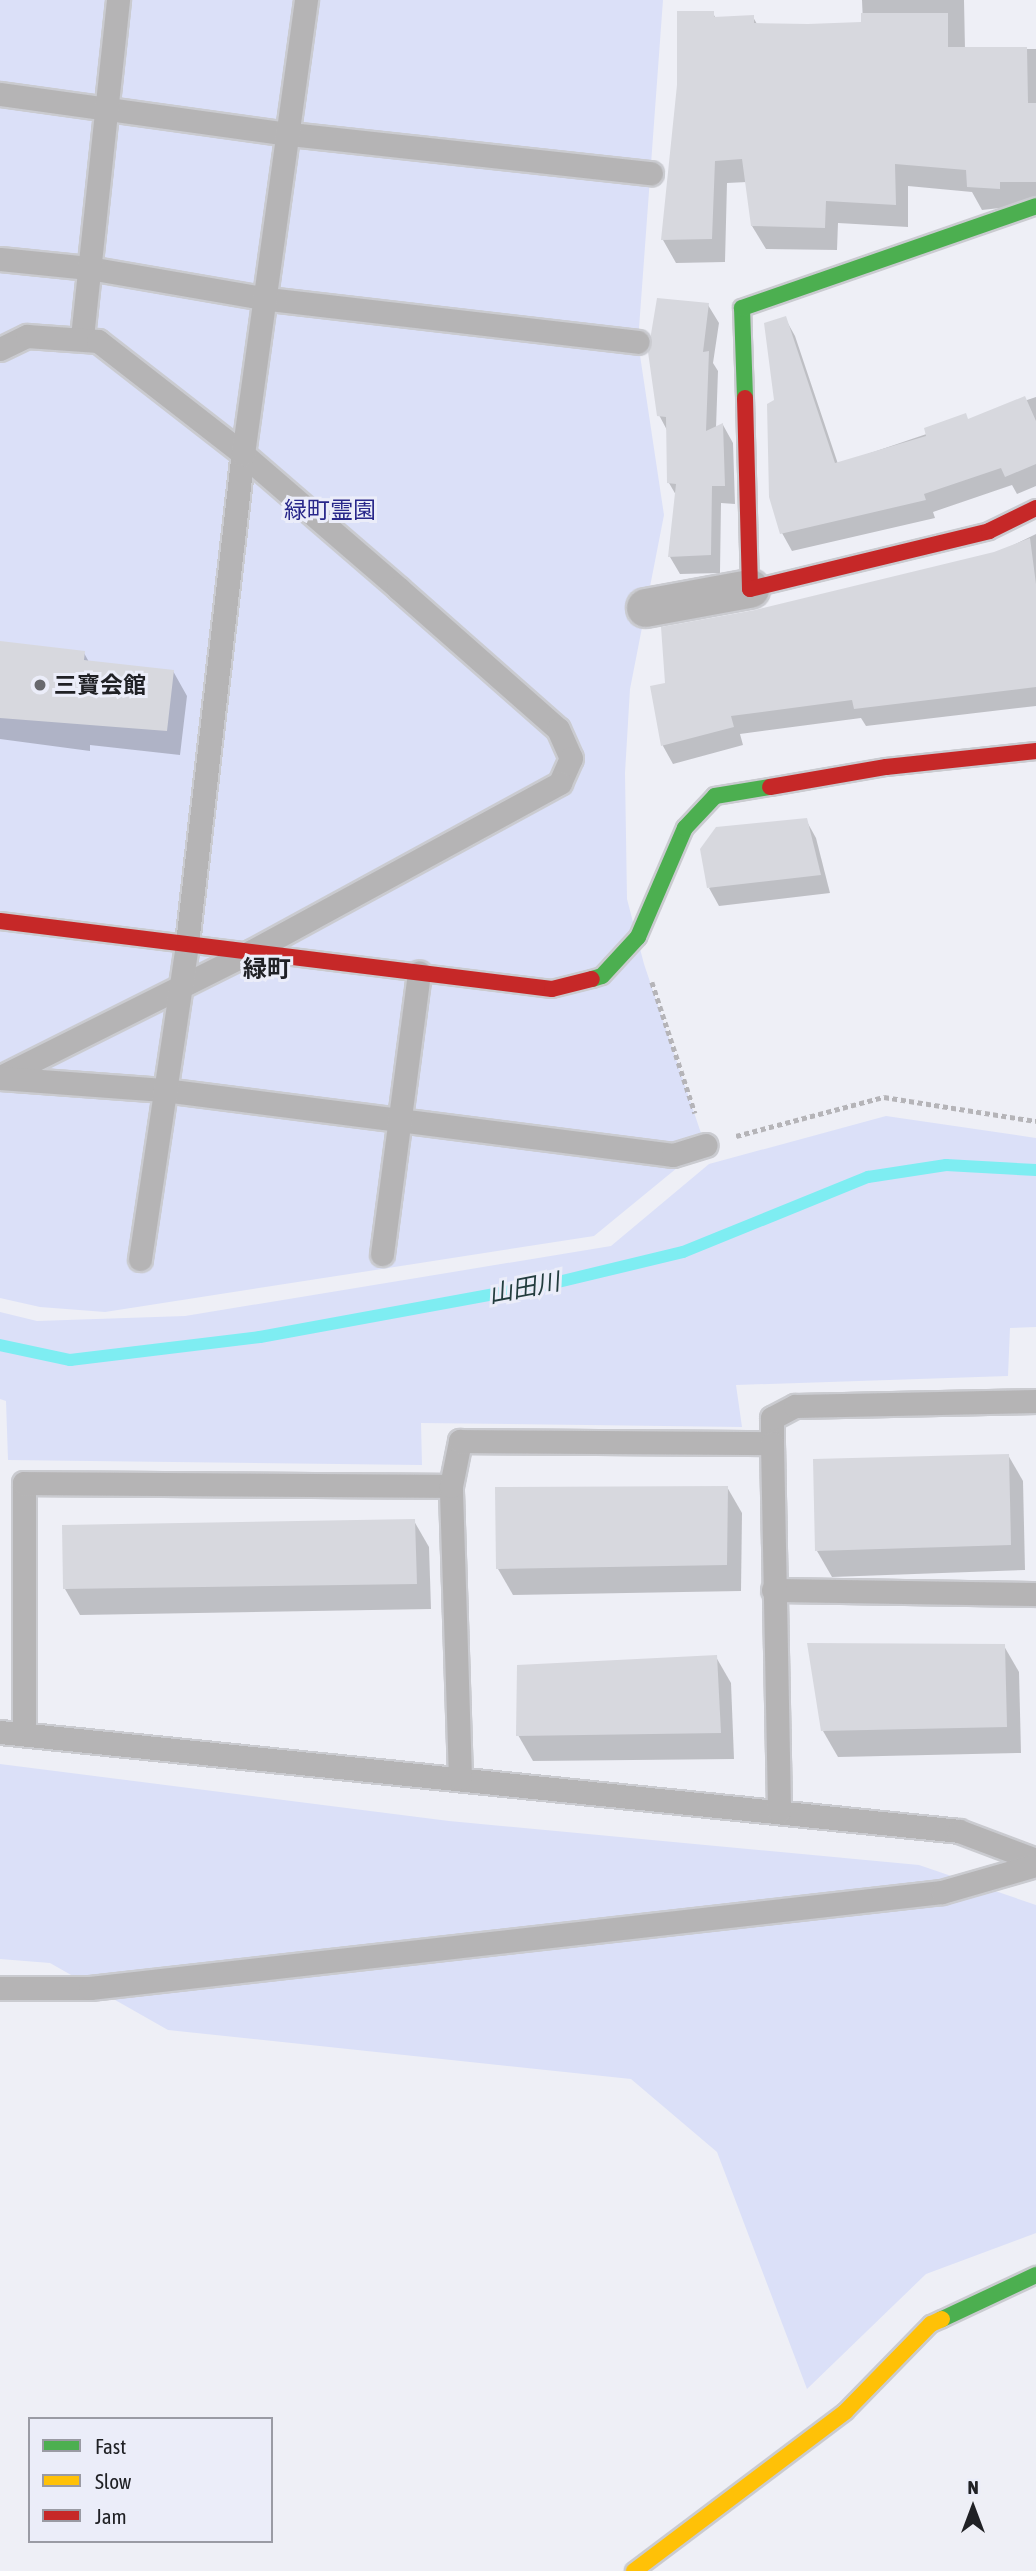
<!DOCTYPE html>
<html>
<head>
<meta charset="utf-8">
<style>
	body { margin:0 }
	#map { position:relative; width:1036px; height:2571px; overflow:hidden; background:#eeeff6; font-family:"Asap Condensed","Noto Sans JP",sans-serif }
	div>[style] { position:absolute }
	[style*='--x'] { left:calc(var(--x)*1px); top:calc(var(--y)*1px); width:calc(var(--w)*1px); rotate:calc(var(--a)*1deg) }
	.green>* { inset:0; background:#dbe0f8 }
	.shadow>* { inset:0; background:#0003 }
	.stream>* { height:12px; margin:-6px; padding:0 6px; transform-origin:6px; border-radius:6px; background:#7eedf2 }
	.building>* { inset:0; background:#d7d8de }
	.path>* { height:4.5px; margin-top:-2.25px; transform-origin:0; background:repeating-linear-gradient(90deg,#b5b4b8 0 5px,transparent 0 8.5px) }
	.roads { filter:drop-shadow(2px 0 #cacbd0) drop-shadow(-2px 0 #cacbd0) drop-shadow(0 2px #cacbd0) drop-shadow(0 -2px #cacbd0) }
	.lane>* { height:23px; margin:-11.5px; padding:0 11.5px; transform-origin:11.5px; border-radius:11.5px; background:#b5b4b5 }
	.street>* { height:38px; margin:-19px; padding:0 19px; transform-origin:19px; border-radius:19px; background:#b5b4b5 }
	.fast>* { height:16px; margin:-8px; padding:0 8px; transform-origin:8px; border-radius:8px; background:#4caf50 }
	.slow>* { height:16px; margin:-8px; padding:0 8px; transform-origin:8px; border-radius:8px; background:#ffc107 }
	.jam>* { height:16px; margin:-8px; padding:0 8px; transform-origin:8px; border-radius:8px; background:#c62828 }
	.dots>* { width:19px; height:19px; translate:-50% -50%; box-sizing:border-box; border:4px solid #ebedf9; border-radius:50% }
	span { translate:-50% -50%; white-space:nowrap; text-align:center; line-height:1.15; -webkit-text-stroke:6px #ebedf9; paint-order:stroke }
	.park-label { font-size:23px; color:#28278a }
	.poi-label { font-size:23px; color:#202125; font-weight:700 }
	.left { translate:0 -50%; text-align:left }
	.neighbourhood-label { font-size:24px; color:#202125; font-weight:700 }
	.water-label { font-size:24px; color:#233d3e; font-style:italic }
	.legend { position:absolute; left:28px; top:2417px; width:245px; height:126px; box-sizing:border-box; background:#ebedf9; border:2px solid #9a9ba4; margin:0; padding:9px 12px; list-style:none; font-size:21px; color:#202125 }
	.legend li { display:flex; align-items:center; gap:14px; height:35px }
	.legend b { width:35px; border:2px solid #9a9ba4 }
	.north { position:absolute; left:938px; top:2473px; width:70px; height:70px; -webkit-text-stroke:5px #ebedf9; paint-order:stroke; rotate:0deg; font-size:19px; font-weight:700; line-height:28px; text-align:center; color:#202125 }
	.north::after { content:''; display:block; margin:auto; width:24px; height:32px; background:#202125; clip-path:polygon(50% 0,100% 100%,50% 72%,0 100%) }
</style>
</head>
<body>
<div id="map">
	<div class="green">
		<i style="clip-path:polygon(0 0,663px 0,638px 342px,664px 515px,630px 689px,625px 773px,627px 899px,644px 964px,705px 1145px,594px 1236px,105px 1312px,40px 1307px,0 1298px)"></i>
		<i style="clip-path:polygon(886px 1116px,1036px 1138px,1036px 1327px,1010px 1328px,1008px 1376px,736px 1385px,742px 1427px,421px 1423px,422px 1465px,8px 1460px,6px 1401px,0 1399px,0 1312px,37px 1321px,185px 1316px,611px 1246px,709px 1164px)"></i>
		<i style="clip-path:polygon(0 1764px,449px 1821px,919px 1865px,1036px 1905px,1036px 2233px,926px 2274px,807px 2389px,717px 2152px,631px 2079px,168px 2030px,50px 1963px,0 1959px)"></i>
	</div>
	<div class="shadow">
		<i style="clip-path:polygon(862px 0,964px 0,965px 49px,1036px 49px,1036px 204px,982px 210px,972px 192px,908px 186px,908px 227px,838px 223px,837px 250px,766px 249px,752px 226px,747px 182px,727px 183px,725px 262px,676px 263px,663px 240px,713px 13px,716px 19px,753px 17px,757px 24px,863px 24px)"></i>
		<i style="clip-path:polygon(708px 305px,719px 323px,713px 363px,718px 371px,716px 428px,723px 425px,733px 443px,735px 504px,721px 503px,720px 573px,680px 574px,670px 557px,676px 495px,669px 483px,668px 432px,659px 415px)"></i>
		<i style="clip-path:polygon(785px 318px,795px 336px,838px 464px,1036px 397px,1036px 486px,1017px 494px,1012px 485px,933px 512px,935px 518px,792px 551px,782px 533px,775px 401px)"></i>
		<i style="clip-path:polygon(1036px 534px,1036px 706px,866px 726px,861px 718px,740px 734px,743px 745px,673px 764px,663px 746px,652px 688px,667px 684px,756px 612px,995px 554px)"></i>
		<i style="clip-path:polygon(0 643px,84px 653px,89px 662px,173px 671px,187px 696px,180px 755px,90px 745px,90px 751px,0 739px)"></i>
		<i style="clip-path:polygon(806px 820px,816px 838px,830px 893px,719px 906px,709px 888px)"></i>
		<i style="clip-path:polygon(1008px 1455px,1023px 1481px,1025px 1570px,832px 1577px,817px 1551px)"></i>
		<i style="clip-path:polygon(727px 1487px,742px 1513px,741px 1591px,513px 1595px,498px 1569px)"></i>
		<i style="clip-path:polygon(414px 1521px,429px 1547px,431px 1609px,80px 1615px,65px 1589px)"></i>
		<i style="clip-path:polygon(1004px 1646px,1019px 1672px,1021px 1753px,838px 1757px,823px 1731px)"></i>
		<i style="clip-path:polygon(716px 1657px,731px 1683px,734px 1759px,533px 1761px,518px 1735px)"></i>
	</div>
	<div class="stream">
		<i style="--x:0;--y:1345;--w:72;--a:12.1"></i>
		<i style="--x:70;--y:1360;--w:191;--a:-6.9"></i>
		<i style="--x:260;--y:1337;--w:299;--a:-10.4"></i>
		<i style="--x:554;--y:1283;--w:133;--a:-13.5"></i>
		<i style="--x:683;--y:1252;--w:200;--a:-22.1"></i>
		<i style="--x:868;--y:1177;--w:79;--a:-8.7"></i>
		<i style="--x:946;--y:1165;--w:90;--a:3.2"></i>
	</div>
	<div class="building">
		<i style="clip-path:polygon(677px 11px,714px 11px,714px 17px,754px 15px,754px 23px,808px 24px,861px 22px,861px 13px,948px 13px,948px 47px,1027px 47px,1028px 103px,1036px 103px,1036px 182px,1000px 182px,1000px 189px,967px 187px,966px 170px,895px 164px,896px 205px,826px 201px,825px 228px,751px 226px,742px 159px,715px 161px,712px 239px,661px 240px,677px 85px)"></i>
		<i style="clip-path:polygon(657px 298px,709px 303px,703px 352px,709px 351px,706px 431px,723px 423px,725px 486px,712px 486px,711px 555px,668px 557px,676px 484px,667px 483px,666px 417px,657px 416px,648px 352px)"></i>
		<i style="clip-path:polygon(786px 316px,835px 463px,926px 436px,924px 428px,966px 413px,968px 419px,1025px 396px,1036px 421px,1036px 464px,1005px 477px,1001px 468px,924px 494px,926px 500px,780px 534px,769px 497px,767px 404px,774px 400px,764px 323px)"></i>
		<i style="clip-path:polygon(1030px 538px,1036px 584px,1036px 687px,854px 709px,852px 700px,731px 716px,734px 727px,661px 746px,650px 686px,665px 683px,661px 627px,755px 610px,994px 552px)"></i>
		<i style="clip-path:polygon(0 641px,85px 651px,84px 660px,174px 670px,167px 731px,0 718px)"></i>
		<i style="clip-path:polygon(807px 818px,821px 875px,707px 888px,700px 849px,716px 827px)"></i>
		<i style="clip-path:polygon(1009px 1454px,1011px 1545px,815px 1551px,813px 1459px)"></i>
		<i style="clip-path:polygon(728px 1486px,727px 1565px,496px 1569px,495px 1487px)"></i>
		<i style="clip-path:polygon(415px 1519px,417px 1584px,63px 1589px,62px 1525px)"></i>
		<i style="clip-path:polygon(807px 1643px,1005px 1644px,1007px 1727px,821px 1731px)"></i>
		<i style="clip-path:polygon(717px 1655px,721px 1733px,516px 1736px,517px 1665px)"></i>
	</div>
	<div class="path">
		<i style="--x:652;--y:982;--w:138;--a:71.8"></i>
		<i style="--x:736;--y:1136;--w:153;--a:-14.8"></i>
		<i style="--x:884;--y:1097;--w:154;--a:9"></i>
	</div>
	<div class="roads">
		<div class="lane">
			<i style="--x:0;--y:94;--w:293;--a:7.9"></i>
			<i style="--x:290;--y:134;--w:363;--a:6.2"></i>
			<i style="--x:0;--y:259;--w:89;--a:5.8"></i>
			<i style="--x:89;--y:268;--w:182;--a:9.8"></i>
			<i style="--x:268;--y:299;--w:372;--a:6.6"></i>
			<i style="--x:82;--y:337;--w:339;--a:-83.9"></i>
			<i style="--x:0;--y:349;--w:30;--a:-26"></i>
			<i style="--x:27;--y:336;--w:71;--a:4"></i>
			<i style="--x:98;--y:341;--w:184;--a:37.9"></i>
			<i style="--x:243;--y:454;--w:205;--a:40.8"></i>
			<i style="--x:398;--y:588;--w:213;--a:41.4"></i>
			<i style="--x:558;--y:729;--w:32;--a:66"></i>
			<i style="--x:571;--y:758;--w:27;--a:114"></i>
			<i style="--x:560;--y:783;--w:351;--a:151.4"></i>
			<i style="--x:252;--y:951;--w:282;--a:153.4"></i>
			<i style="--x:0;--y:1078;--w:164;--a:4.2"></i>
			<i style="--x:164;--y:1090;--w:513;--a:7.28"></i>
			<i style="--x:673;--y:1155;--w:34;--a:-17"></i>
			<i style="--x:382;--y:1254;--w:284;--a:-82.5"></i>
			<i style="--x:140;--y:1259;--w:319;--a:-81.5"></i>
			<i style="--x:187;--y:943;--w:492;--a:-83.5"></i>
			<i style="--x:243;--y:454;--w:458;--a:-82.1"></i>
			<i style="--x:772;--y:1443;--w:25;--a:-90"></i>
			<i style="--x:772;--y:1418;--w:26;--a:-28"></i>
			<i style="--x:795;--y:1406;--w:241;--a:-1.2"></i>
			<i style="--x:773;--y:1590;--w:263;--a:0.9"></i>
			<i style="--x:0;--y:1732;--w:964;--a:5.89"></i>
			<i style="--x:959;--y:1831;--w:82;--a:20.6"></i>
			<i style="--x:24;--y:1734;--w:251;--a:-90"></i>
			<i style="--x:24;--y:1483;--w:427;--a:0.4"></i>
			<i style="--x:460;--y:1778;--w:292;--a:-91.8"></i>
			<i style="--x:451;--y:1486;--w:46;--a:-78.7"></i>
			<i style="--x:460;--y:1441;--w:312;--a:0.4"></i>
			<i style="--x:772;--y:1443;--w:368;--a:88.9"></i>
			<i style="--x:0;--y:1988;--w:90;--a:0"></i>
			<i style="--x:90;--y:1988;--w:857;--a:-6.43"></i>
			<i style="--x:942;--y:1892;--w:98;--a:-16"></i>
		</div>
		<div class="street">
			<i style="--x:646;--y:608;--w:106;--a:-10.4"></i>
		</div>
		<div class="fast">
			<i style="--x:745;--y:398;--w:90;--a:-91.9"></i>
			<i style="--x:742;--y:308;--w:311;--a:-19.1"></i>
			<i style="--x:592;--y:979;--w:10;--a:-17"></i>
			<i style="--x:602;--y:976;--w:53;--a:-47.3"></i>
			<i style="--x:638;--y:937;--w:119;--a:-66.7"></i>
			<i style="--x:685;--y:828;--w:44;--a:-46.8"></i>
			<i style="--x:715;--y:796;--w:56;--a:-9.3"></i>
			<i style="--x:942;--y:2319;--w:104;--a:-25.1"></i>
		</div>
		<div class="slow">
			<i style="--x:634;--y:2571;--w:264;--a:-37"></i>
			<i style="--x:845;--y:2412;--w:123;--a:-45.7"></i>
			<i style="--x:931;--y:2324;--w:12;--a:-24"></i>
		</div>
		<div class="jam">
			<i style="--x:745;--y:398;--w:191;--a:88.5"></i>
			<i style="--x:750;--y:589;--w:246;--a:-13.6"></i>
			<i style="--x:989;--y:531;--w:52;--a:-26.1"></i>
			<i style="--x:770;--y:787;--w:118;--a:-9.8"></i>
			<i style="--x:886;--y:767;--w:151;--a:-6.1"></i>
			<i style="--x:0;--y:921;--w:556;--a:7.02"></i>
			<i style="--x:552;--y:989;--w:41;--a:-14"></i>
		</div>
	</div>
	<div class="dots">
		<i style="left:40px;top:685px;background:#68696e"></i>
	</div>
	<div class="park-label">
		<span style="left:330px;top:510px">緑町霊園</span>
	</div>
	<div class="poi-label">
		<span class="left" style="left:54px;top:685px">三寶会館</span>
	</div>
	<div class="neighbourhood-label">
		<span style="left:267px;top:969px">緑町</span>
	</div>
	<div class="water-label">
		<span style="left:524px;top:1288px;rotate:-11deg">山田川</span>
	</div>
	<ul class="legend">
	<li><b style="height:9px;background:#4caf50"></b>Fast</li>
	<li><b style="height:9px;background:#ffc107"></b>Slow</li>
	<li><b style="height:9px;background:#c62828"></b>Jam</li>
	</ul>
	<div class="north">N</div>
</div>
</body>
</html>
